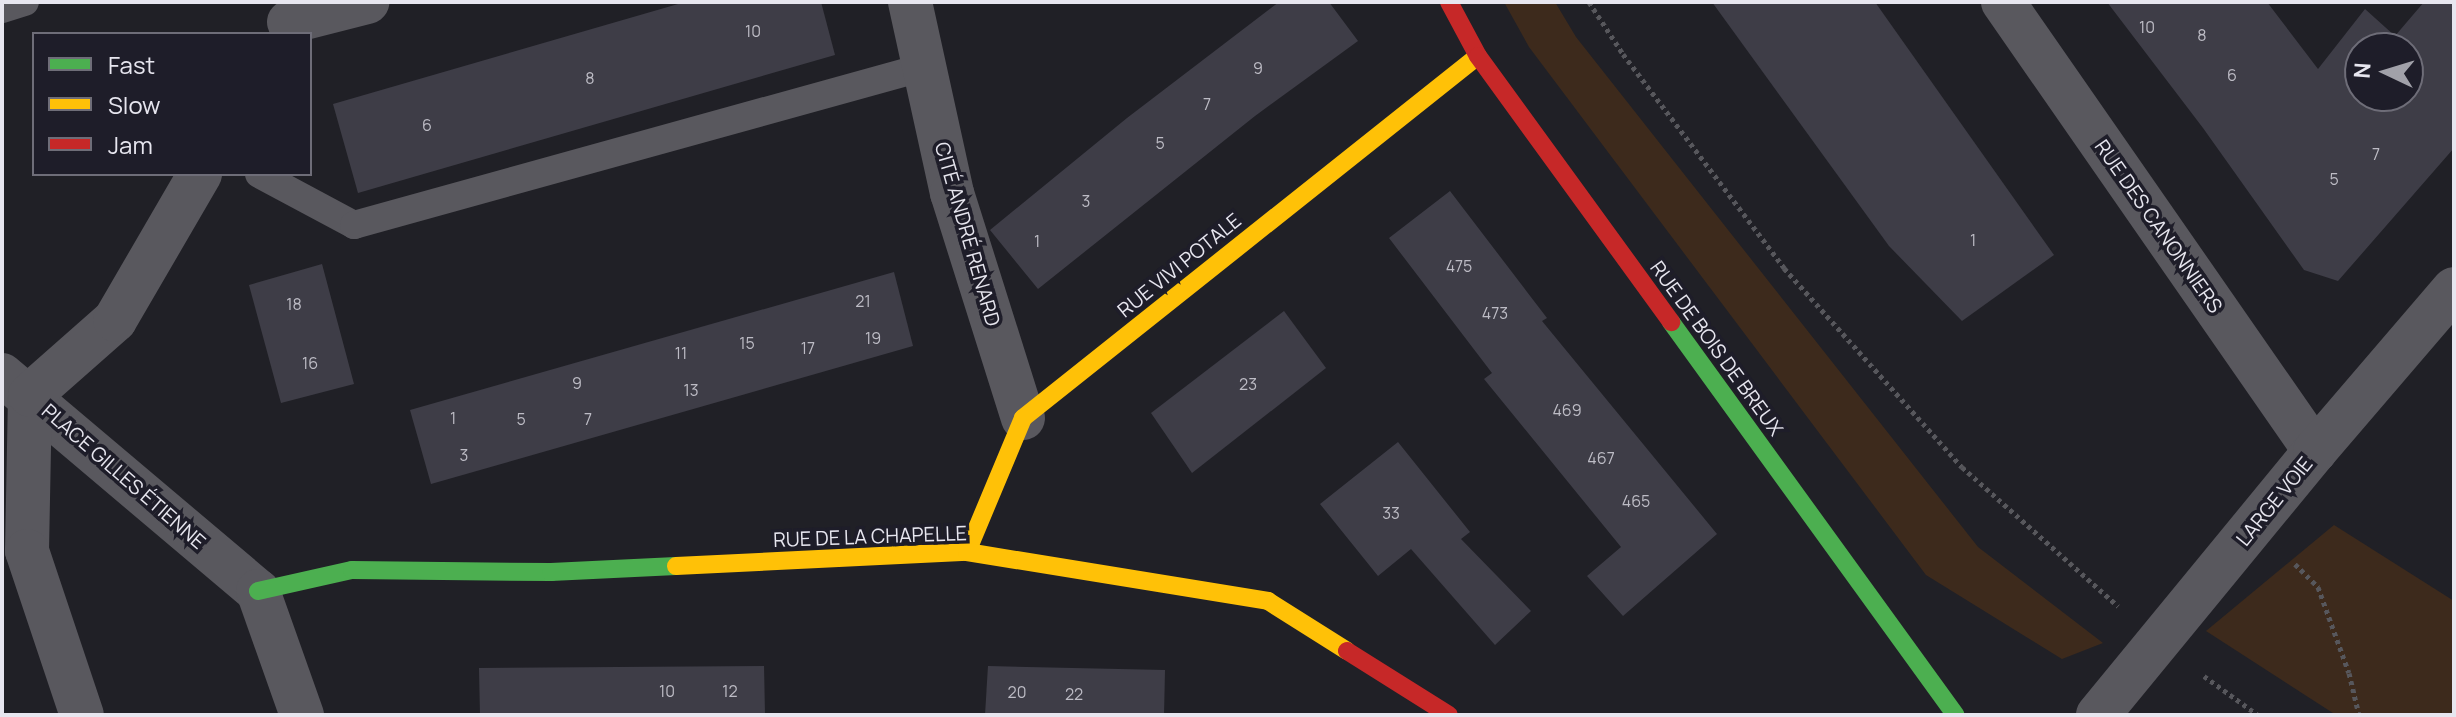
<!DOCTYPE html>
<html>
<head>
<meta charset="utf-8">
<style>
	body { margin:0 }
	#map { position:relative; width:2456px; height:717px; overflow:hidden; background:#202026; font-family:Manrope,sans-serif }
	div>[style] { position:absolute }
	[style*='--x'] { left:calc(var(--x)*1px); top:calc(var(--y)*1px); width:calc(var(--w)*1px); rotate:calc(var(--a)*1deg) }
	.green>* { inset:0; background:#3d2a1c }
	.building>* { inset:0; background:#3e3d47 }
	.path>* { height:5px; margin-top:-2.5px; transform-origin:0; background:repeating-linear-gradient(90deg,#57575c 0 4px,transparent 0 8px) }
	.lane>* { height:28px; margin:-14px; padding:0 14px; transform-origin:14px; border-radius:14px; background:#59585e }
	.street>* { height:44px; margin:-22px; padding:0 22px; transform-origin:22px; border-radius:22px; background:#59585e }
	.fast>* { height:18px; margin:-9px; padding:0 9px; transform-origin:9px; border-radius:9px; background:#4caf50 }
	.slow>* { height:18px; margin:-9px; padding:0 9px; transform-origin:9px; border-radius:9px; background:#ffc107 }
	.jam>* { height:18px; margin:-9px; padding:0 9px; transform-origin:9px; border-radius:9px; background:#c62828 }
	span { translate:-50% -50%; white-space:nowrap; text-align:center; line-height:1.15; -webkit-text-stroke:7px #1e1d29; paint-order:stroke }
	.number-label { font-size:16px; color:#bdbcc5 }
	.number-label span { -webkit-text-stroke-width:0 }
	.street-label { font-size:20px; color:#e7e6ef }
	.frame { position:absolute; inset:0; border:4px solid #e7e6ef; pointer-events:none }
	.legend { position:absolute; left:32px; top:32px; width:280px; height:144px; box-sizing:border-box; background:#1e1d29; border:2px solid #6e6d78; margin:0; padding:10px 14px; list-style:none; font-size:24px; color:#e7e6ef }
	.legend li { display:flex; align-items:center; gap:16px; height:40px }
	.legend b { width:40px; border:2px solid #6e6d78 }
	.north { position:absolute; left:2344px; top:32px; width:80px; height:80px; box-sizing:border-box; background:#1e1d29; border:2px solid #6e6d78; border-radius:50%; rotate:274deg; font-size:22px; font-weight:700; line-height:32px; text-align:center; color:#e7e6ef }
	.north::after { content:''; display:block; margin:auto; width:28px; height:36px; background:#a1a1a9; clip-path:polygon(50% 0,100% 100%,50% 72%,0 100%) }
</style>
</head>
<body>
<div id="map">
	<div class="green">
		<i style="clip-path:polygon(1504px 2px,1555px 2px,1576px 37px,1978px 547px,2103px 643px,2062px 659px,1926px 575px,1529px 47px)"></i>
		<i style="clip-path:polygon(2334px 525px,2454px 601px,2454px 715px,2336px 715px,2206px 631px)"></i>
	</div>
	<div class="building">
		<i style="clip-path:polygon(685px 2px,821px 2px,835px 55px,358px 193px,333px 104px)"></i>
		<i style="clip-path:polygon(1279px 2px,1329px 2px,1358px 41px,1255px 116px,1038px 289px,990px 230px,1127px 118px)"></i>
		<i style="clip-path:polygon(1712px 2px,1875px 2px,2054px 255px,1962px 321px,1889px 246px)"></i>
		<i style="clip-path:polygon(evenodd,2107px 2px,2267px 2px,2318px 69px,2365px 9px,2395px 36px,2424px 2px,2454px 2px,2454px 148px,2338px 281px,2304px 270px,2203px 128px,2107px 2px,2360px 48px,2408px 48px,2408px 96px,2360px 96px,2360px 48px)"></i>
		<i style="clip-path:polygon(1450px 191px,1547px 318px,1542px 321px,1717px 534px,1623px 616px,1587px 576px,1621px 547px,1484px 379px,1492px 373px,1389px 238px)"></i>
		<i style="clip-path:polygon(322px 264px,354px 384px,281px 403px,249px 285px)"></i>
		<i style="clip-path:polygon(894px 272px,913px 346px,431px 484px,410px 410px)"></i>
		<i style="clip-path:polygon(1284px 311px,1326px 368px,1192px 473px,1151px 413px)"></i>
		<i style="clip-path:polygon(1398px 442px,1470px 532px,1461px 539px,1531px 611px,1495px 645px,1411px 549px,1378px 576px,1320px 504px)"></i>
		<i style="clip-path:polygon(764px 666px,765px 715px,480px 715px,479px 668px)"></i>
		<i style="clip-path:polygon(988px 666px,1165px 670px,1164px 715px,985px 715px)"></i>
	</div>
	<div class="path">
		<i style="--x:1589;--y:2;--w:62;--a:56.8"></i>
		<i style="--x:1623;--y:54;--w:268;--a:53"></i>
		<i style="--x:1784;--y:268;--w:267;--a:48.2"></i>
		<i style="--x:1962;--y:467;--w:209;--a:41.7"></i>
		<i style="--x:2295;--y:564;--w:33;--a:45"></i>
		<i style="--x:2318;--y:587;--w:91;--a:70.2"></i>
		<i style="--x:2349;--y:673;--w:43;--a:76.6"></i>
		<i style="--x:2204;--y:676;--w:67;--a:35.8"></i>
	</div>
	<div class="lane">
		<i style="--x:2;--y:9;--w:24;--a:-17"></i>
		<i style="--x:259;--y:174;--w:108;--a:28.2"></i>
		<i style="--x:354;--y:225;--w:591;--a:-15.49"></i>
	</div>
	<div class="street">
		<i style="--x:910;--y:2;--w:196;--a:77.6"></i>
		<i style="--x:952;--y:193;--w:236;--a:72.5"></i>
		<i style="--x:2003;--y:2;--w:547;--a:55.21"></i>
		<i style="--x:289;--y:22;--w:81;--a:-14.4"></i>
		<i style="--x:2;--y:375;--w:335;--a:40.2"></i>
		<i style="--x:258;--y:591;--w:132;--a:70.5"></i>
		<i style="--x:30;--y:395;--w:156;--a:91.1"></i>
		<i style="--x:27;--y:551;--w:173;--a:71.5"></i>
		<i style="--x:30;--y:395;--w:113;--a:-41.4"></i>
		<i style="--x:115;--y:320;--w:169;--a:-59.8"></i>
		<i style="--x:2098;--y:715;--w:342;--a:-50.6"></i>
		<i style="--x:2315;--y:451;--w:213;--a:-49.4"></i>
	</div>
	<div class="fast">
		<i style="--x:1671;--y:322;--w:485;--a:54.1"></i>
		<i style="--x:258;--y:591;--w:96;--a:-12.6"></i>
		<i style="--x:352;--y:570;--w:199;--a:0.6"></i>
		<i style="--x:551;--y:572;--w:125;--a:-2.7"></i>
	</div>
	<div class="slow">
		<i style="--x:967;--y:552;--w:145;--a:-67.3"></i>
		<i style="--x:1023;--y:418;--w:581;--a:-38.51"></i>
		<i style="--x:676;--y:566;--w:291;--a:-2.8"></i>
		<i style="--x:967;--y:552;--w:305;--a:9.2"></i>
		<i style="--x:1268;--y:601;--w:93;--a:32.3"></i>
	</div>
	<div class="jam">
		<i style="--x:1449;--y:2;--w:61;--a:61.8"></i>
		<i style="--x:1478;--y:56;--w:329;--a:54"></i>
		<i style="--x:1347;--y:651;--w:120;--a:32.1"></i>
	</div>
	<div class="number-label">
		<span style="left:2147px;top:27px">10</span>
		<span style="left:753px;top:31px">10</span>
		<span style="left:2202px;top:35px">8</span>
		<span style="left:1258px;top:68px">9</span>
		<span style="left:2232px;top:75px">6</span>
		<span style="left:590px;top:78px">8</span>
		<span style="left:1207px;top:104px">7</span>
		<span style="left:427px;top:125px">6</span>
		<span style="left:1160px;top:143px">5</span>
		<span style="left:2376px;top:154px">7</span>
		<span style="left:2334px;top:179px">5</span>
		<span style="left:1086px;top:201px">3</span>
		<span style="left:1973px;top:240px">1</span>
		<span style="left:1037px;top:241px">1</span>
		<span style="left:1459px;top:266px">475</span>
		<span style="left:863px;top:301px">21</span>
		<span style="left:294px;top:304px">18</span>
		<span style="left:1495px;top:313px">473</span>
		<span style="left:873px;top:338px">19</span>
		<span style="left:747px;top:343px">15</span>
		<span style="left:808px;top:348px">17</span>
		<span style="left:681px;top:353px">11</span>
		<span style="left:310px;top:363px">16</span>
		<span style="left:577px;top:383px">9</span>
		<span style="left:1248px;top:384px">23</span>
		<span style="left:691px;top:390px">13</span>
		<span style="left:1567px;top:410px">469</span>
		<span style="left:453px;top:418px">1</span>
		<span style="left:521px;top:419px">5</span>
		<span style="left:588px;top:419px">7</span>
		<span style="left:464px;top:455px">3</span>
		<span style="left:1601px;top:458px">467</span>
		<span style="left:1636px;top:501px">465</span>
		<span style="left:1391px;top:513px">33</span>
		<span style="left:667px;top:691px">10</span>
		<span style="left:730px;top:691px">12</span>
		<span style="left:1017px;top:692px">20</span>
		<span style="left:1074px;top:694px">22</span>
	</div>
	<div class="street-label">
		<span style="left:2159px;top:226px;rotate:55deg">RUE DES CANONNIERS</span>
		<span style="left:968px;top:234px;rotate:74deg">CITÉ ANDRÉ RENARD</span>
		<span style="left:1179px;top:265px;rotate:-39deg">RUE VIVI POTALE</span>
		<span style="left:1717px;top:348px;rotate:54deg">RUE DE BOIS DE BREUX</span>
		<span style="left:124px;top:476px;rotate:41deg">PLACE GILLES ÉTIENNE</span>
		<span style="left:2274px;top:501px;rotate:-51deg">LARGE VOIE</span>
		<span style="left:870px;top:536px;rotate:-2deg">RUE DE LA CHAPELLE</span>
	</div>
	<div class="frame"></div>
	<ul class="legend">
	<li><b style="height:10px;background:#4caf50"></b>Fast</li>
	<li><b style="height:10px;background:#ffc107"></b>Slow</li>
	<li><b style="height:10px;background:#c62828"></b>Jam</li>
	</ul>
	<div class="north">N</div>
</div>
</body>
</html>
